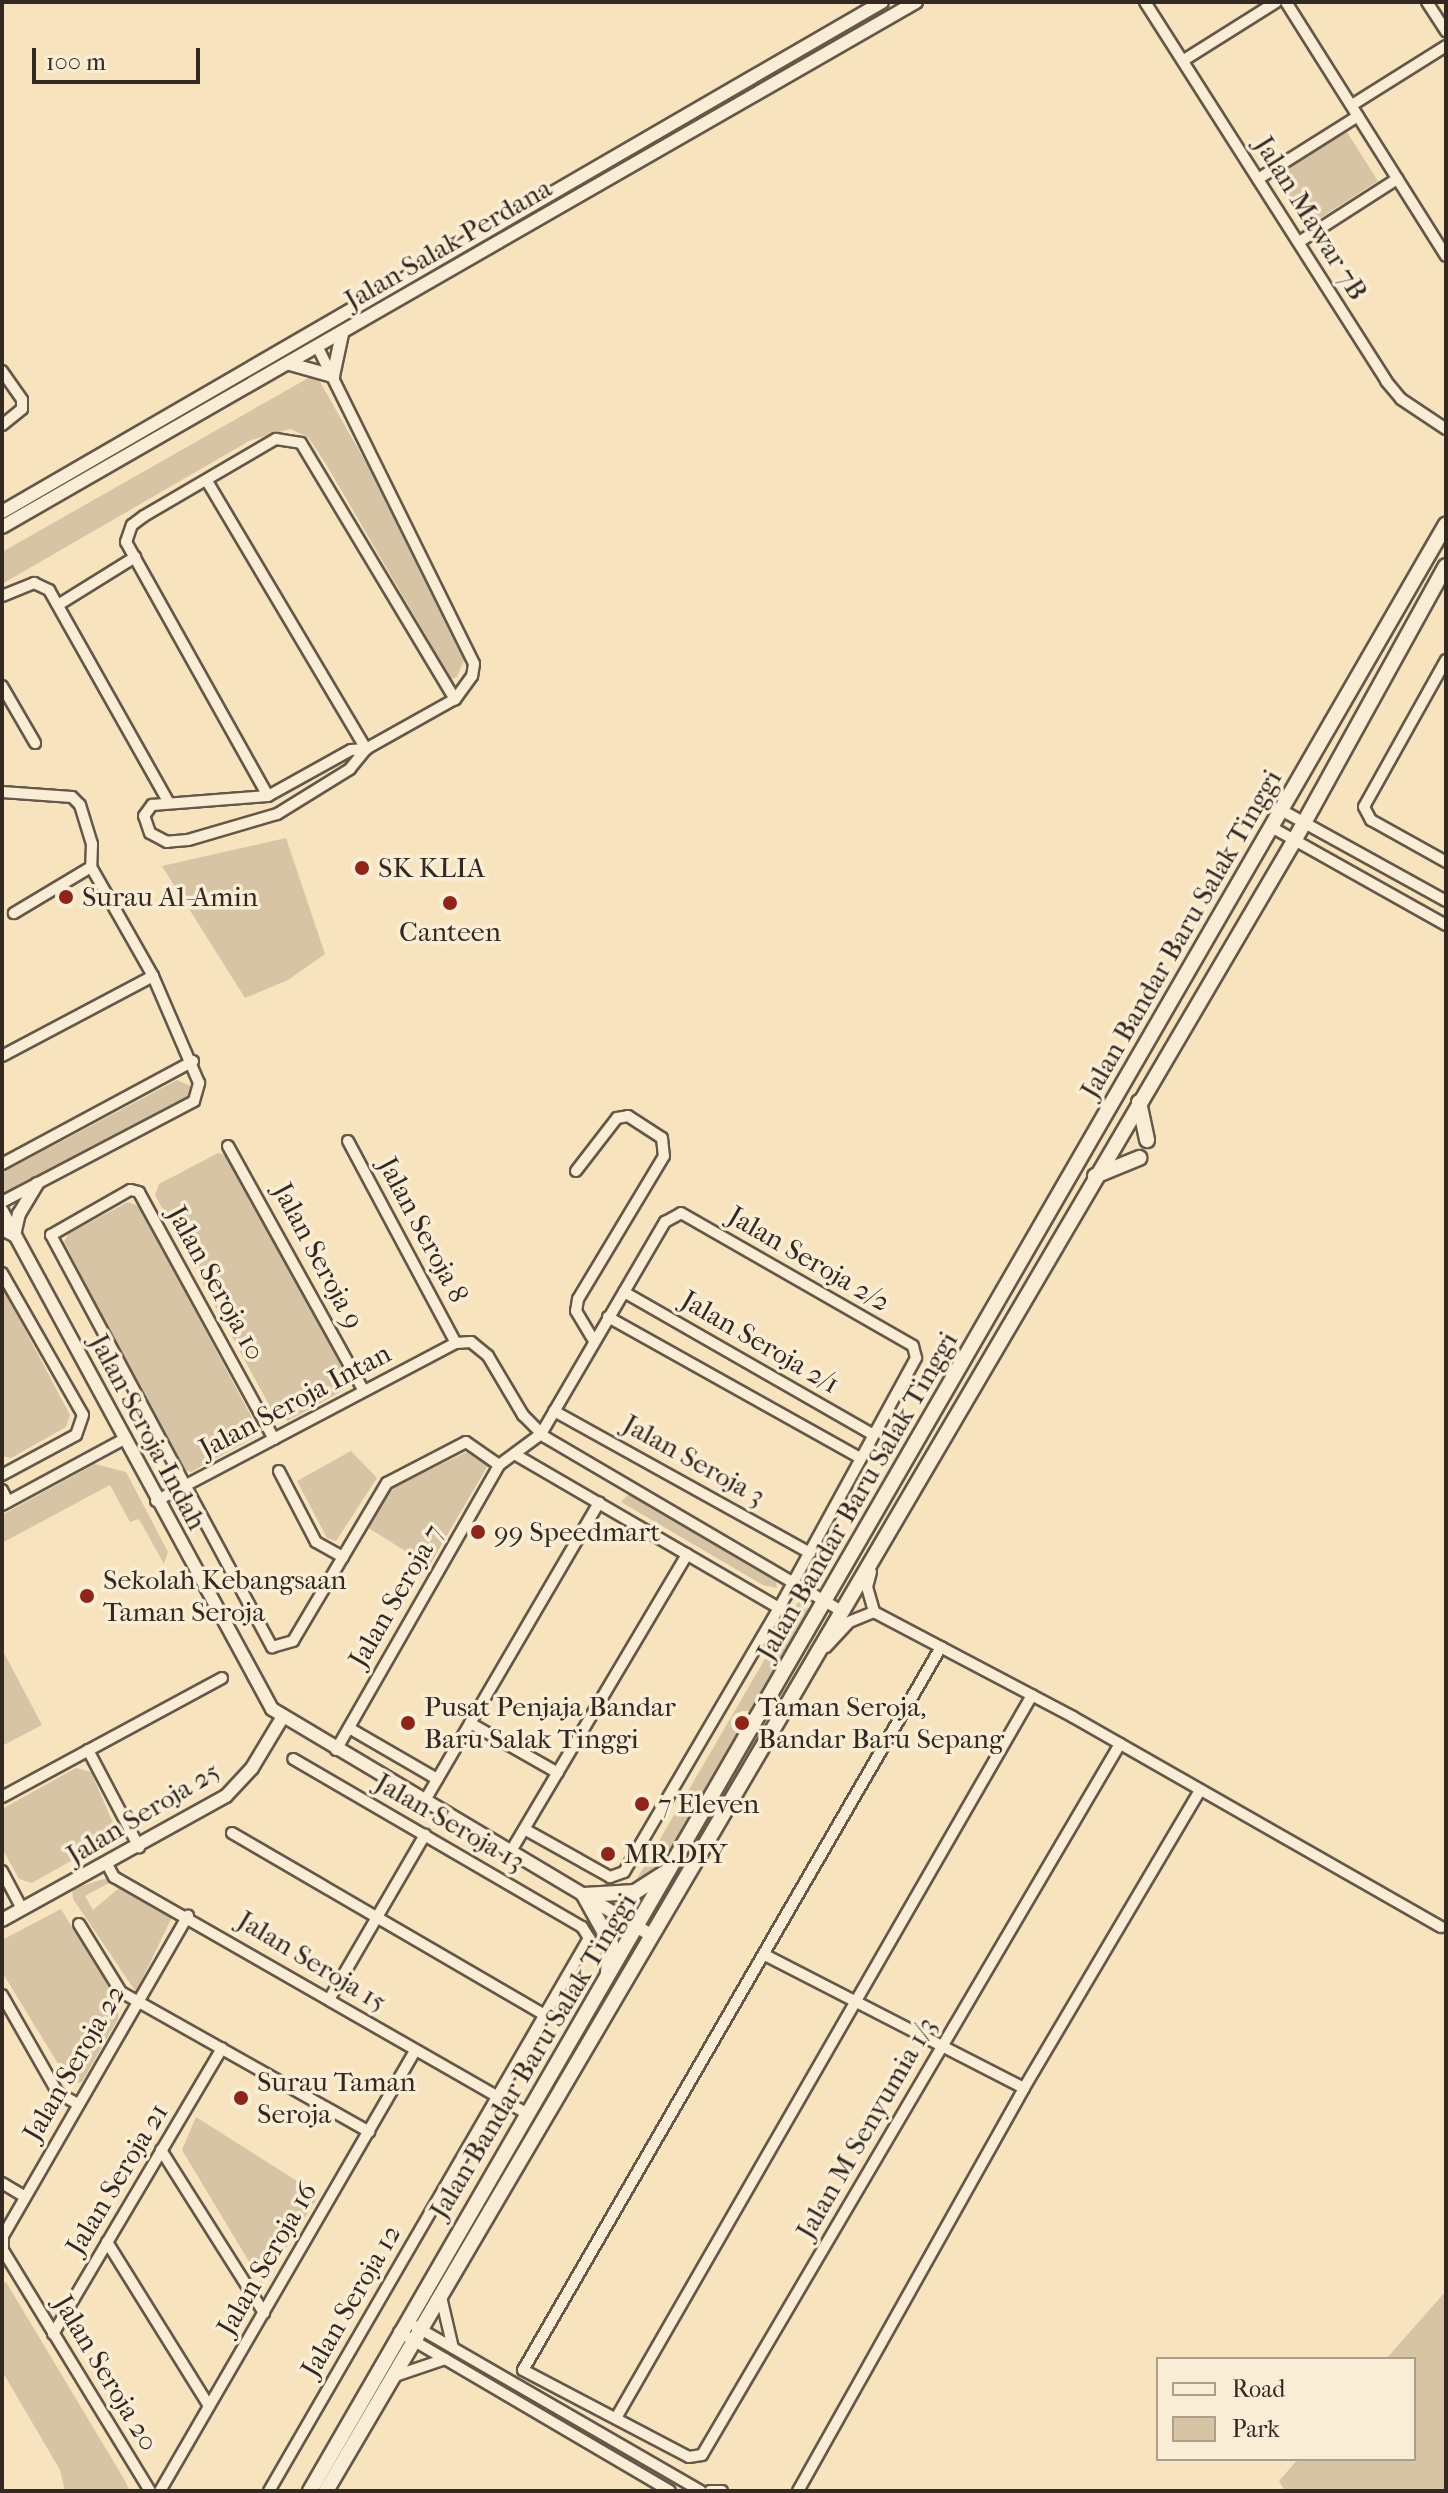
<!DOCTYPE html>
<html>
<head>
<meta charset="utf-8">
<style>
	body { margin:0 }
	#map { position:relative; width:1448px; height:2493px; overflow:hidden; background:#f7e4bf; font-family:"IM FELL French Canon",serif }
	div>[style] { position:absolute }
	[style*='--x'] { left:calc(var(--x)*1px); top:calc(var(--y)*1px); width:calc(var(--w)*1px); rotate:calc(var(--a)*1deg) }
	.green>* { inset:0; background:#d6c4a4 }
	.roads { filter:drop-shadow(2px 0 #655849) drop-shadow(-2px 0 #655849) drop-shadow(0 2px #655849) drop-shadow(0 -2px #655849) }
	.minor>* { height:10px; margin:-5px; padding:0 5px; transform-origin:5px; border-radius:5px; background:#faedd5 }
	.tertiary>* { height:12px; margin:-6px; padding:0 6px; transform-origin:6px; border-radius:6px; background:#faedd5 }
	.secondary>* { height:14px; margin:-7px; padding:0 7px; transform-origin:7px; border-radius:7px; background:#faedd5 }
	.dots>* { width:22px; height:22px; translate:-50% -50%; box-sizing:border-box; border:4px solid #faedd5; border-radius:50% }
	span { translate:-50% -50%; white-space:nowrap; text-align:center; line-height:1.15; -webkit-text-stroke:7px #faedd5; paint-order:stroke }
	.street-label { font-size:28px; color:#342922 }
	.poi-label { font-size:28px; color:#342922 }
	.left { translate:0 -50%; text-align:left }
	.frame { position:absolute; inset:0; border:4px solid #342922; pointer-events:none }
	.legend { position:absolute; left:1156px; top:2357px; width:260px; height:104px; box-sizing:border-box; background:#faedd5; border:2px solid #ab9f8d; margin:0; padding:10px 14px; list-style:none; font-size:24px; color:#342922 }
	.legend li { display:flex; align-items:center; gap:16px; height:40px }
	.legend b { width:40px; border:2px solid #ab9f8d }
	.scale { position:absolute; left:32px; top:48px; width:168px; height:36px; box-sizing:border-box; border:4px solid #342922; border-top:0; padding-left:10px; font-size:24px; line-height:28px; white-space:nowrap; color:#342922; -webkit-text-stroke:6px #faedd5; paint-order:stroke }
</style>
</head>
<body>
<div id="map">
	<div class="green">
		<i style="clip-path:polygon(1345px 129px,1378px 181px,1305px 228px,1271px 174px)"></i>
		<i style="clip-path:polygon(310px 377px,319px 380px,369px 468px,464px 660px,457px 677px,451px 679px,326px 464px,308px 437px,290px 429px,251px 440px,2px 584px,2px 552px)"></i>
		<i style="clip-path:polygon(286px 838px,325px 954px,288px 980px,245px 998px,162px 866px)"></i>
		<i style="clip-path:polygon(177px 1080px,195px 1088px,186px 1100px,2px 1194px,2px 1173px)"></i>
		<i style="clip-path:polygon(218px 1153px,230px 1156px,347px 1377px,340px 1392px,288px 1421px,275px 1416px,155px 1195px,159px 1184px)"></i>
		<i style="clip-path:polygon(128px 1202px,139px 1206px,257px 1427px,253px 1438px,191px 1472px,182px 1469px,64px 1242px,68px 1234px)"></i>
		<i style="clip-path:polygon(2px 1286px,70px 1415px,66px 1427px,11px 1458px,2px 1456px)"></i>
		<i style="clip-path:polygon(471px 1450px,490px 1462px,429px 1566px,367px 1527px,393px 1487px)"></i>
		<i style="clip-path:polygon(351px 1451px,377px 1478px,336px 1541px,327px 1538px,297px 1481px)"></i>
		<i style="clip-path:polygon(95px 1464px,126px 1472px,168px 1552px,164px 1564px,139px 1519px,130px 1522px,110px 1485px,2px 1543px,2px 1515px)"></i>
		<i style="clip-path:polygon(629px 1494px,776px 1580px,777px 1588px,763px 1585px,621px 1502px)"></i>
		<i style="clip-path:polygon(798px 1602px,807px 1605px,811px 1616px,757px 1711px,741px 1711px,733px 1725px,742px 1737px,703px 1806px,695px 1810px,657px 1871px,631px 1889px)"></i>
		<i style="clip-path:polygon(2px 1649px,42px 1725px,2px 1746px)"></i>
		<i style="clip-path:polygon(76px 1768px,91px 1772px,116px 1830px,113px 1837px,32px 1883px,19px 1879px,2px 1848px,2px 1809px)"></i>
		<i style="clip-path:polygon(107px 1878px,109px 1883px,85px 1896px,93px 1910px,119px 1888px,172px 1917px,136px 1992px,73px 1899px,72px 1889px)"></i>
		<i style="clip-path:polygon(61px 1909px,118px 2001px,118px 2019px,82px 2082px,71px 2085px,2px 1972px,2px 1940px)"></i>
		<i style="clip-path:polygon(196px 2117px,319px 2195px,263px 2285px,182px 2150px)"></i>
		<i style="clip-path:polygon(6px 2282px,124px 2479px,130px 2491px,65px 2491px,60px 2470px,2px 2371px,2px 2285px)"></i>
		<i style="clip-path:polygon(1446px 2291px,1446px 2491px,1285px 2491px,1279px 2481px,1298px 2459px,1414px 2459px,1414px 2359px,1386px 2359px)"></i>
	</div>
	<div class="roads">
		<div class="minor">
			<i style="--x:1145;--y:2;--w:449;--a:57.5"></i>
			<i style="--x:1386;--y:381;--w:23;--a:50"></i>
			<i style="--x:1401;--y:399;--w:54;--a:33.7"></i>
			<i style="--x:1286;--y:2;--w:300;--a:57.8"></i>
			<i style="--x:1427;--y:2;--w:35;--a:57"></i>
			<i style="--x:1184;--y:60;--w:109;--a:-32.2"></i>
			<i style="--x:1352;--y:105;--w:111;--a:-32.1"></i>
			<i style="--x:1258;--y:179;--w:118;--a:-32.2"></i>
			<i style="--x:1299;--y:242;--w:117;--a:-32.7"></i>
			<i style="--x:318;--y:348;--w:352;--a:63.7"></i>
			<i style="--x:474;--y:664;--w:12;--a:99"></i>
			<i style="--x:472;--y:676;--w:29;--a:126"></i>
			<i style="--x:455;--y:699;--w:102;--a:150.7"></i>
			<i style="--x:366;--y:749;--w:26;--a:129"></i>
			<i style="--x:350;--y:769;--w:86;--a:148.3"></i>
			<i style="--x:277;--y:814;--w:93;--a:163.7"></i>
			<i style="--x:188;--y:840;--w:21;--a:175"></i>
			<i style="--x:167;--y:842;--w:19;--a:-152"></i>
			<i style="--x:150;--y:833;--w:18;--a:-109"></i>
			<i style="--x:144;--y:816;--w:14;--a:-54"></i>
			<i style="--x:152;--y:805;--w:116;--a:-4.4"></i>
			<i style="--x:268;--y:796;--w:95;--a:-29"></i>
			<i style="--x:351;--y:750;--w:15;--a:-4"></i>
			<i style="--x:2;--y:371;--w:35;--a:55"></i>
			<i style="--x:22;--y:400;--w:9;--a:90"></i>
			<i style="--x:22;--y:409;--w:26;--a:141"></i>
			<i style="--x:207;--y:481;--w:312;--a:59.3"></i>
			<i style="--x:2;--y:596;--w:35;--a:-22"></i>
			<i style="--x:34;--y:583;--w:17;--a:25"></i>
			<i style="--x:49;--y:590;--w:242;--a:60.6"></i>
			<i style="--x:58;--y:605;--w:91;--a:-31.9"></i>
			<i style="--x:1446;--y:660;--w:168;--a:119.2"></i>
			<i style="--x:1364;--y:807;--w:15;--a:62"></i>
			<i style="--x:1371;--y:820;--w:86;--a:29.2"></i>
			<i style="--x:2;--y:686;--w:66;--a:59.9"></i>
			<i style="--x:2;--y:792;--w:70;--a:4.1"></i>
			<i style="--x:72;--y:797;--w:11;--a:45"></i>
			<i style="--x:80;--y:805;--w:41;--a:72.9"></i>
			<i style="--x:92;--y:844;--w:23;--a:92"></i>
			<i style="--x:268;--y:796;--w:291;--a:-119.2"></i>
			<i style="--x:126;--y:542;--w:18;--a:-71"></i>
			<i style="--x:132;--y:525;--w:15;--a:-37"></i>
			<i style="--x:144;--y:516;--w:153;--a:-30.3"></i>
			<i style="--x:276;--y:439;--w:25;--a:9"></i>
			<i style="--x:301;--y:443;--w:299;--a:59"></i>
			<i style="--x:1283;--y:811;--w:186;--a:28.9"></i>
			<i style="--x:1273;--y:828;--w:198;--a:29.3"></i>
			<i style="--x:2;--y:1056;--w:171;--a:-27.9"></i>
			<i style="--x:348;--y:1141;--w:229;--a:61.9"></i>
			<i style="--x:228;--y:1146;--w:280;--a:61"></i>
			<i style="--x:2;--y:1164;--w:217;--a:-28.3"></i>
			<i style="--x:576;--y:1171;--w:67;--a:-52.3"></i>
			<i style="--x:617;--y:1118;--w:11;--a:-10"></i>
			<i style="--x:628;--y:1116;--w:40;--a:32.9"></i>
			<i style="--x:662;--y:1138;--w:18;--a:84"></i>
			<i style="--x:664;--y:1156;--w:167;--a:121"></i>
			<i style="--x:578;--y:1299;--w:12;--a:99"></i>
			<i style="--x:576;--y:1311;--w:35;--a:59"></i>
			<i style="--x:2;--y:1202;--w:217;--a:-27.7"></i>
			<i style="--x:194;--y:1101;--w:19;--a:-74"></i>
			<i style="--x:199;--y:1083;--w:116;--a:-113.3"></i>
			<i style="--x:153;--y:976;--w:125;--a:-119.6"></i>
			<i style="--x:91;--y:867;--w:90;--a:149.1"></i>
			<i style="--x:2;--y:1273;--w:163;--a:60.3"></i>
			<i style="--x:83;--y:1415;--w:21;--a:109"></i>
			<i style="--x:76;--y:1435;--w:84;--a:151.6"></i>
			<i style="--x:624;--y:1292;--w:286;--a:29.8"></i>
			<i style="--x:608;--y:1317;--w:289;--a:29.2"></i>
			<i style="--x:554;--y:1411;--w:293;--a:29"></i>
			<i style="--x:274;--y:1439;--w:281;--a:-118.7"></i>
			<i style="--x:139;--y:1192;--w:9;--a:-167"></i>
			<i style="--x:130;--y:1190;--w:91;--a:150.3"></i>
			<i style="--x:51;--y:1235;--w:468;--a:61.8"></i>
			<i style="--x:272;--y:1647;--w:22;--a:-16"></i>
			<i style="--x:293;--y:1641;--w:184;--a:-59.3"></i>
			<i style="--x:387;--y:1483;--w:89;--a:-27.4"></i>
			<i style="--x:466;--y:1442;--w:40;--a:34.9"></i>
			<i style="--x:516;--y:1455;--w:304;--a:30.2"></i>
			<i style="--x:279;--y:1471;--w:80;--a:62.5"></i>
			<i style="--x:316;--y:1542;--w:31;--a:29"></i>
			<i style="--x:2;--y:1490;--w:13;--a:63"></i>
			<i style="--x:156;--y:1501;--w:339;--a:-27.8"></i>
			<i style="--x:456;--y:1343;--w:15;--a:-4"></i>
			<i style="--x:471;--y:1342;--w:22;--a:39"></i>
			<i style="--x:488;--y:1356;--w:69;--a:59.3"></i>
			<i style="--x:523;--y:1415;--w:31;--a:45"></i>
			<i style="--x:545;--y:1437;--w:342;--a:30.4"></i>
			<i style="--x:2;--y:1505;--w:141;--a:-28.4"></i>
			<i style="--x:871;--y:1572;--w:16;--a:105"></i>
			<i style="--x:867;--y:1587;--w:26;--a:74"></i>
			<i style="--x:826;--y:1647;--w:34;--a:-47"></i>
			<i style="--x:849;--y:1622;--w:27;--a:-22"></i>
			<i style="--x:874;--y:1612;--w:225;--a:27.8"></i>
			<i style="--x:1073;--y:1717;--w:424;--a:29.7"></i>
			<i style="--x:941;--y:1647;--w:835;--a:120.03"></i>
			<i style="--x:523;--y:2370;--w:187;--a:27.7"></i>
			<i style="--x:689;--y:2457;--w:13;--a:-9"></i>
			<i style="--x:702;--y:2455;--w:825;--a:-59.55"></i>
			<i style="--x:470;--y:1723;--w:101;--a:29.6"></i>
			<i style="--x:349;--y:1728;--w:102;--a:30.1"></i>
			<i style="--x:88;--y:1750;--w:110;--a:62.3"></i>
			<i style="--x:336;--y:1750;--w:328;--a:-60.2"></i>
			<i style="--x:499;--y:1465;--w:52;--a:-36.4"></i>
			<i style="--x:541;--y:1434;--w:246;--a:-59.7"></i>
			<i style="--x:665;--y:1222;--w:18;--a:-29"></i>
			<i style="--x:681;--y:1213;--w:267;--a:29.8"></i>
			<i style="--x:913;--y:1346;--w:12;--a:76"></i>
			<i style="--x:916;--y:1358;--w:285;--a:118.7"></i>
			<i style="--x:779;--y:1608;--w:306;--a:120.4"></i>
			<i style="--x:624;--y:1872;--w:15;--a:160"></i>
			<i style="--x:610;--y:1877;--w:98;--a:-150.8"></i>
			<i style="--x:2;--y:1797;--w:250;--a:-28.4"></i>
			<i style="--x:424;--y:1802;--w:347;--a:-59.7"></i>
			<i style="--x:232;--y:1833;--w:362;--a:30.2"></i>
			<i style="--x:511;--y:1851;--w:345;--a:-59.3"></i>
			<i style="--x:107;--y:1864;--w:15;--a:62"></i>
			<i style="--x:114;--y:1877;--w:478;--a:29.8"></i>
			<i style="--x:2;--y:1871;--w:43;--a:62.2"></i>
			<i style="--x:79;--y:1924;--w:80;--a:58.3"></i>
			<i style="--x:121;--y:1992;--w:285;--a:29.4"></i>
			<i style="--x:765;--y:1955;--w:291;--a:27.2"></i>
			<i style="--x:2;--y:1995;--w:113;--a:60.3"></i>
			<i style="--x:58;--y:2093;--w:23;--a:29"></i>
			<i style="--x:330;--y:1998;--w:189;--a:-59.8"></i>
			<i style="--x:161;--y:2150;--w:193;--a:57.7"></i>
			<i style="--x:2;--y:2183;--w:27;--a:31"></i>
			<i style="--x:107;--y:2242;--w:193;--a:58.1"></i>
			<i style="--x:441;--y:2297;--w:52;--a:76.8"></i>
			<i style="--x:415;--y:2326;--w:330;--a:30"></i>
			<i style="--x:399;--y:2332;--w:314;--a:30.4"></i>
			<i style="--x:53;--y:2334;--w:332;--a:-59.4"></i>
			<i style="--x:395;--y:2376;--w:53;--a:-18.8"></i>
			<i style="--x:616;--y:2418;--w:834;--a:-60.08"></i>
			<i style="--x:150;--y:2491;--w:282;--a:-121.4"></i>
			<i style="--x:3;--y:2250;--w:14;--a:-90"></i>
			<i style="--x:3;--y:2236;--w:370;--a:-60"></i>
			<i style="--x:160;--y:2491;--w:509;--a:-59.91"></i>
			<i style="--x:269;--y:2491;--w:639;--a:-59.94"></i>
			<i style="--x:589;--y:1938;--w:13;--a:-122"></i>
			<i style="--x:582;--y:1927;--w:334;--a:-149.8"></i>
			<i style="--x:710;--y:2491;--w:12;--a:0"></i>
			<i style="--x:798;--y:2491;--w:462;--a:-60.7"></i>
			<i style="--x:1024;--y:2088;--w:346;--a:-59.4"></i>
		</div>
		<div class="tertiary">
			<i style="--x:290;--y:364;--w:45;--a:15.6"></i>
			<i style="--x:333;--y:376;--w:43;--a:-77.9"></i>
			<i style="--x:2;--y:512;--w:1017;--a:-30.09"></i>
			<i style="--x:2;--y:527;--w:1054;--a:-29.87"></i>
			<i style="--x:2;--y:1211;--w:566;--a:61.53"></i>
			<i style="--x:272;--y:1709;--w:439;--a:30.8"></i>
			<i style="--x:2;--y:1229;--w:13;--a:27"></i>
			<i style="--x:14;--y:1235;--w:22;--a:-77"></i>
			<i style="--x:19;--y:1214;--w:35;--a:-59"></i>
			<i style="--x:2;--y:1920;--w:256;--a:-29"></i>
			<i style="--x:226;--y:1796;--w:38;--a:-47"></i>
			<i style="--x:252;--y:1768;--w:58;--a:-59"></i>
		</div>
		<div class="secondary">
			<i style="--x:1139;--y:1102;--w:39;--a:78"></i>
			<i style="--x:1095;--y:1176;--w:48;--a:-22.2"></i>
			<i style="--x:584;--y:1895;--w:56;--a:61.1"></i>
			<i style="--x:611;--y:1944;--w:30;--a:96"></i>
			<i style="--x:584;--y:1895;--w:51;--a:-3.4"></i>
			<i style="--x:635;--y:1892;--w:40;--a:-32.9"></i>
			<i style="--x:310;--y:2491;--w:2271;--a:-59.99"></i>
			<i style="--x:326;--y:2491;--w:1913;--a:-59.6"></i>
			<i style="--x:1294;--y:841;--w:314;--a:-61.1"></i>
		</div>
	</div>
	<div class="dots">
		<i style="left:362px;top:868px;background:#8f2418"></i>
		<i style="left:66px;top:897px;background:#8f2418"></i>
		<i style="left:450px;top:903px;background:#8f2418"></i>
		<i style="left:478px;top:1532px;background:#8f2418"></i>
		<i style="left:87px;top:1596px;background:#8f2418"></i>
		<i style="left:408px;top:1723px;background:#8f2418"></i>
		<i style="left:742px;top:1723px;background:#8f2418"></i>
		<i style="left:642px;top:1804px;background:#8f2418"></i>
		<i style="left:608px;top:1854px;background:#8f2418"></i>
		<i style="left:241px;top:2098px;background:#8f2418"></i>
	</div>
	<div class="street-label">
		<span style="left:1311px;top:218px;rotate:58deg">Jalan Mawar 7B</span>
		<span style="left:448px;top:244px;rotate:-30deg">Jalan Salak Perdana</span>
		<span style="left:1181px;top:934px;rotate:-60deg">Jalan Bandar Baru Salak Tinggi</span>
		<span style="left:423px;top:1230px;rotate:62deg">Jalan Seroja 8</span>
		<span style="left:318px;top:1256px;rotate:62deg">Jalan Seroja 9</span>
		<span style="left:809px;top:1259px;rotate:30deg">Jalan Seroja 2/2</span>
		<span style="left:216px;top:1283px;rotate:61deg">Jalan Seroja 10</span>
		<span style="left:760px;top:1342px;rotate:30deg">Jalan Seroja 2/1</span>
		<span style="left:295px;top:1401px;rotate:-28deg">Jalan Seroja Intan</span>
		<span style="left:148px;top:1432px;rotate:62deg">Jalan Seroja Indah</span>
		<span style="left:694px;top:1460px;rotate:29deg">Jalan Seroja 3</span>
		<span style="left:857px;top:1496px;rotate:-60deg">Jalan Bandar Baru Salak Tinggi</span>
		<span style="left:396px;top:1596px;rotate:-60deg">Jalan Seroja 7</span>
		<span style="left:143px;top:1813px;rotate:-31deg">Jalan Seroja 25</span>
		<span style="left:450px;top:1822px;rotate:30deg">Jalan Seroja 13</span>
		<span style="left:312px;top:1961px;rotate:31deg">Jalan Seroja 15</span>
		<span style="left:533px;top:2056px;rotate:-59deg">Jalan Bandar Baru Salak Tinggi</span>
		<span style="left:74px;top:2063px;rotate:-60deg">Jalan Seroja 22</span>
		<span style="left:866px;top:2128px;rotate:-60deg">Jalan M Senyumia 1/3</span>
		<span style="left:117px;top:2179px;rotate:-59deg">Jalan Seroja 21</span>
		<span style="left:267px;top:2259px;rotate:-60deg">Jalan Seroja 16</span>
		<span style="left:351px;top:2301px;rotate:-60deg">Jalan Seroja 12</span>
		<span style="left:106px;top:2373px;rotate:59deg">Jalan Seroja 20</span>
	</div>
	<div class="poi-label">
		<span class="left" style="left:378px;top:868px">SK KLIA</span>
		<span class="left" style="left:82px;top:897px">Surau Al-Amin</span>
		<span style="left:450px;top:932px">Canteen</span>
		<span class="left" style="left:494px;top:1532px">99 Speedmart</span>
		<span class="left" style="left:103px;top:1596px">Sekolah Kebangsaan<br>Taman Seroja</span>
		<span class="left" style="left:424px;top:1723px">Pusat Penjaja Bandar<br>Baru Salak Tinggi</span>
		<span class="left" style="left:758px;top:1723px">Taman Seroja,<br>Bandar Baru Sepang</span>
		<span class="left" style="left:658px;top:1804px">7 Eleven</span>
		<span class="left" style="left:624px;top:1854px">MR.DIY</span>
		<span class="left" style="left:257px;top:2098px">Surau Taman<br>Seroja</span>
	</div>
	<div class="frame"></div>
	<ul class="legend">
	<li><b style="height:10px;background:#faedd5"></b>Road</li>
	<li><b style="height:22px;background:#d6c4a4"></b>Park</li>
	</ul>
	<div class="scale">100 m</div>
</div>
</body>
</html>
